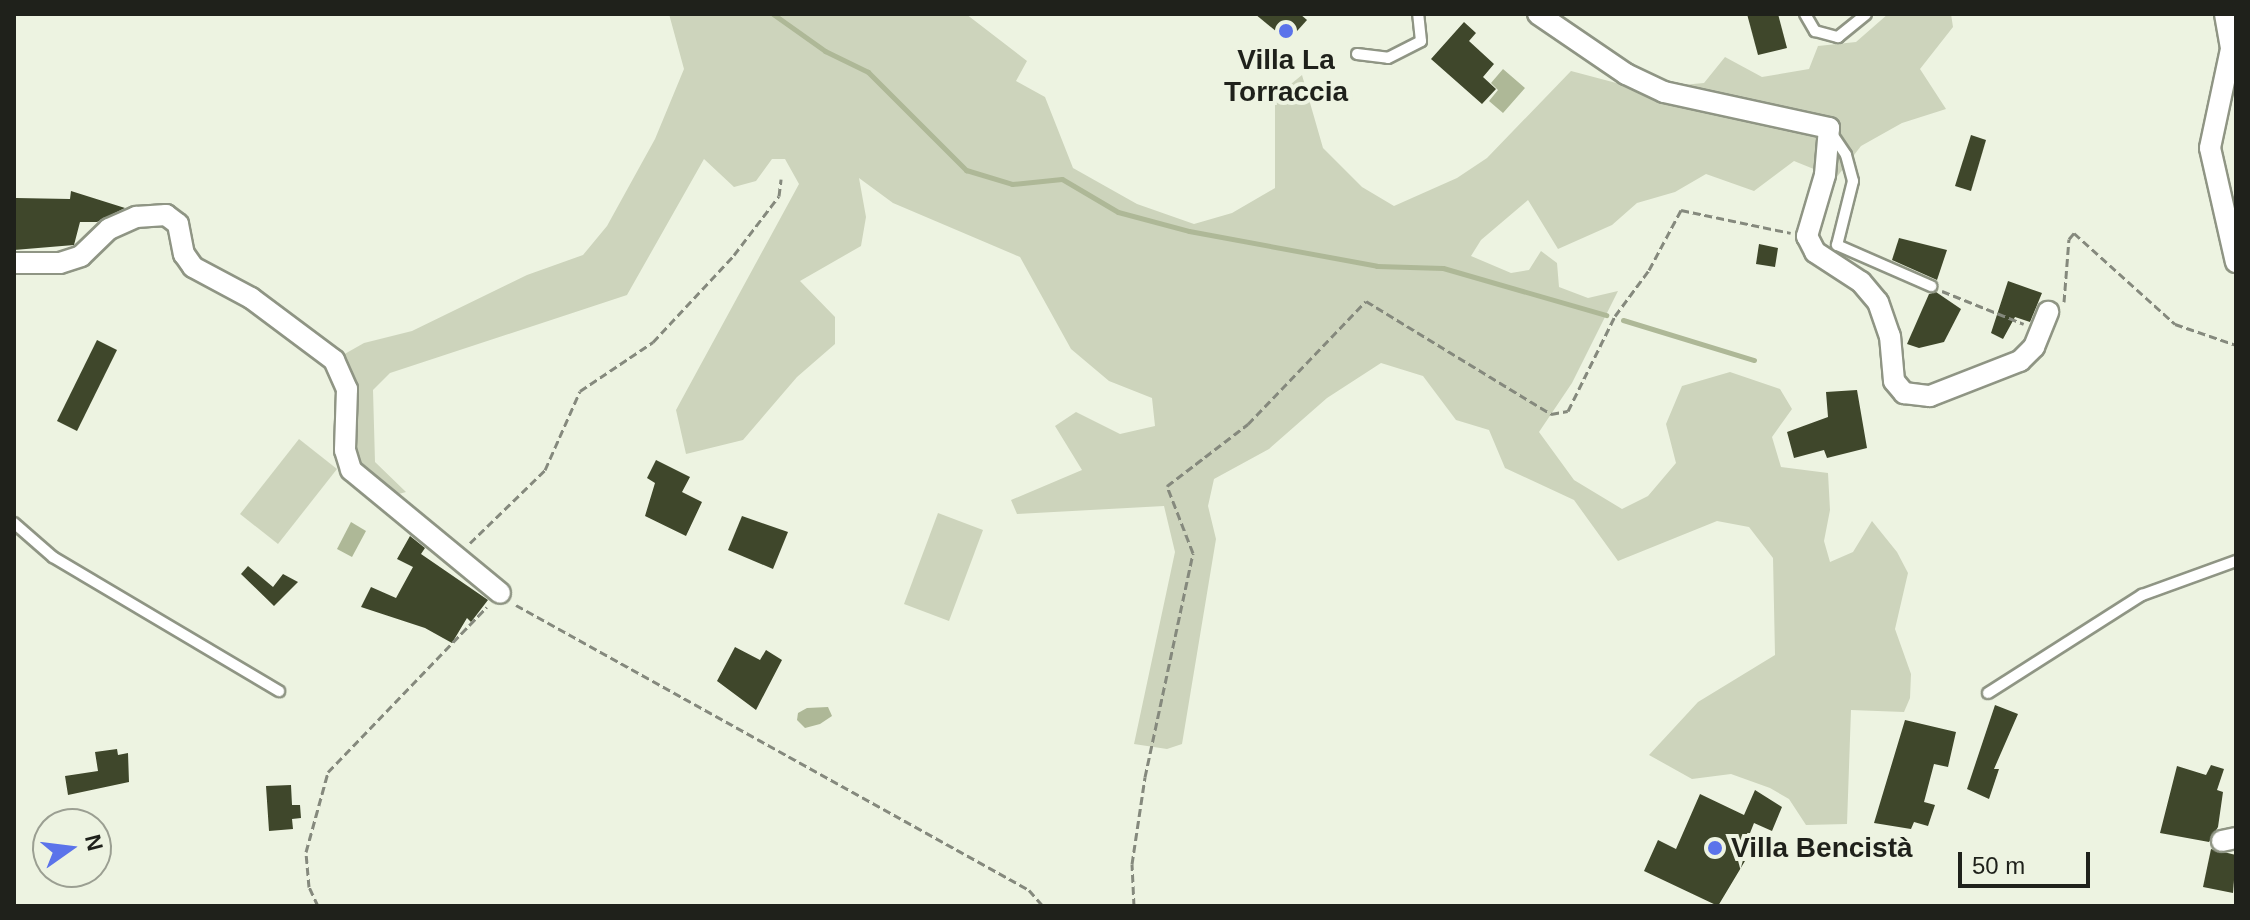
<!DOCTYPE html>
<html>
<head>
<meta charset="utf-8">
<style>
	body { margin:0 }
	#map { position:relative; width:2250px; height:920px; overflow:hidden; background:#edf3e1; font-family:Arial,sans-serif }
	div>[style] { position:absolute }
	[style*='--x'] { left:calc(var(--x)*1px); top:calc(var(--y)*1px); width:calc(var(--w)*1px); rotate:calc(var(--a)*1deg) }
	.green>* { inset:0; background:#cdd4bc }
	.water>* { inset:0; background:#aeb897 }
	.stream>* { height:5px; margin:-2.5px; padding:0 2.5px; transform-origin:2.5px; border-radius:2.5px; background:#aeb897 }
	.building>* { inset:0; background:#3f472b }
	.path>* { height:3px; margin-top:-1.5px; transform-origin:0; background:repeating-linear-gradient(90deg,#85897d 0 8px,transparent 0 12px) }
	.roads { filter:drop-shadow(2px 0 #8f9584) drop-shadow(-2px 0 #8f9584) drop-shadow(0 2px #8f9584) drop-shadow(0 -2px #8f9584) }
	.service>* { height:10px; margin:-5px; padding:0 5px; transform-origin:5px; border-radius:5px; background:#fff }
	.minor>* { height:20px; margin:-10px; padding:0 10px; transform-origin:10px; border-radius:10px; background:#fff }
	.dots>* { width:22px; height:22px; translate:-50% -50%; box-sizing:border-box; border:4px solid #edf3e1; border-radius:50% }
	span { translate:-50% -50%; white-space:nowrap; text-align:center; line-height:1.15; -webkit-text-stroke:8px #edf3e1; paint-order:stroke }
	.poi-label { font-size:28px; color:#1f211b; font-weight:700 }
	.left { translate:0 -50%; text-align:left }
	.frame { position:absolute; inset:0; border:16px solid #1f211b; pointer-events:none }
	.north { position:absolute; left:32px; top:808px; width:80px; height:80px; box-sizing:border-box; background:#edf3e1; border:2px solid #9b9f92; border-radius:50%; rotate:76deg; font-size:22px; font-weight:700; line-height:32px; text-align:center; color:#1f211b }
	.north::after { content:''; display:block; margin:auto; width:28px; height:36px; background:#5b73ea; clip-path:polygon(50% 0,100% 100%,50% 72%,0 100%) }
	.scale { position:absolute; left:1958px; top:852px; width:132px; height:36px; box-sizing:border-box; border:4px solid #1f211b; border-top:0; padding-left:10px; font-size:24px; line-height:28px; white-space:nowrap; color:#1f211b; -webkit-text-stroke:6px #edf3e1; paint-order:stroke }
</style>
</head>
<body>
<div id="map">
	<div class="green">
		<i style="clip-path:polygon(669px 14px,966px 14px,1027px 61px,1016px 81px,1045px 97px,1073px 168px,1137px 204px,1194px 224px,1232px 213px,1275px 188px,1275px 97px,1302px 75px,1323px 148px,1362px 187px,1394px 206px,1457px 178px,1487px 158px,1571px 71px,1639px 89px,1704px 83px,1725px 57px,1762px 77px,1809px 69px,1818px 46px,1856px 42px,1888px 14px,1951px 14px,1953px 27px,1920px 69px,1946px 109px,1902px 123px,1861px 146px,1836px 178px,1794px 161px,1754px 191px,1706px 174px,1675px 192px,1637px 203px,1612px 225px,1558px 249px,1528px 200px,1481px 240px,1471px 256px,1511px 273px,1529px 270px,1541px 251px,1557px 263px,1559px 287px,1588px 298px,1618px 291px,1572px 383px,1539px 432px,1574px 480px,1622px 509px,1648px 496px,1676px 463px,1666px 424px,1682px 386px,1730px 372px,1780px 389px,1792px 409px,1772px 437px,1781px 467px,1828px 473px,1830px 510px,1824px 541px,1830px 562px,1853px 552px,1872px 521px,1897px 552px,1908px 573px,1895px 629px,1911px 674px,1910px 698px,1904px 712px,1851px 710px,1847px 824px,1806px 825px,1789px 799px,1770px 788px,1731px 774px,1692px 779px,1649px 755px,1698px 702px,1775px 655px,1773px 558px,1749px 527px,1717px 521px,1618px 561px,1574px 500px,1505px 468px,1489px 430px,1456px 420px,1423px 376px,1381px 363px,1327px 398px,1269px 449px,1214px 479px,1208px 506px,1216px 539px,1182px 744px,1167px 749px,1134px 744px,1175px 552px,1164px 506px,1017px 514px,1011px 500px,1082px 470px,1055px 426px,1076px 412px,1120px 434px,1155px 426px,1152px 398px,1109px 381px,1071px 349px,1020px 257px,893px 203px,859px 178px,866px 217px,861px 246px,800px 281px,835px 317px,835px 344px,797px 377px,743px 440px,686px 454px,676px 410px,799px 184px,785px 159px,772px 159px,756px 181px,734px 187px,704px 159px,627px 295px,390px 373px,373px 390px,375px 462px,406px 492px,384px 498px,351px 470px,334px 360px,364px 343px,412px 331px,527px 275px,583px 255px,607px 226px,655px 139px,684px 69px)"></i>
		<i style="clip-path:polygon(299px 439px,337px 469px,278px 544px,240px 514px)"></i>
		<i style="clip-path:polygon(938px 513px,983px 530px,949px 621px,904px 604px)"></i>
	</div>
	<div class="water">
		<i style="clip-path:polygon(1503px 69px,1525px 88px,1503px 113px,1489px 101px,1498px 90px,1491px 83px)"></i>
		<i style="clip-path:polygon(351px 522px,366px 531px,352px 557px,337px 549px)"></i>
		<i style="clip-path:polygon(828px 707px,832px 716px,820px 724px,805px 728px,797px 720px,798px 713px,807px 708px)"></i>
	</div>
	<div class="stream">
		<i style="--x:773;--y:14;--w:64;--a:35.4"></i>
		<i style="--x:825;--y:51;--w:48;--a:26"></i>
		<i style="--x:868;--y:72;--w:139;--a:45"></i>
		<i style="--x:966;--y:170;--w:48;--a:16.9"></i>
		<i style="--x:1012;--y:184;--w:50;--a:-5.7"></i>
		<i style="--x:1062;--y:179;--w:65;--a:30.5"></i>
		<i style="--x:1118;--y:212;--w:73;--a:15"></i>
		<i style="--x:1189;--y:231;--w:191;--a:10.5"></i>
		<i style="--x:1377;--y:266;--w:66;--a:1.7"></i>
		<i style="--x:1443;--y:268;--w:170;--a:16.1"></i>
		<i style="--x:1623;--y:320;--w:137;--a:17"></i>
	</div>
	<div class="building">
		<i style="clip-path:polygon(1255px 14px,1300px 14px,1307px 20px,1288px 41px)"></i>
		<i style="clip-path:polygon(1747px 14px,1778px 14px,1787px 48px,1758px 55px)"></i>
		<i style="clip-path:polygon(1464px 22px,1476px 33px,1469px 41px,1494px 64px,1483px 77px,1496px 89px,1482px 104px,1431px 59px)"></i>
		<i style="clip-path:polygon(1971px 135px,1986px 140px,1971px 191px,1955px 186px)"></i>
		<i style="clip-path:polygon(71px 191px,125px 208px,97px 222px,80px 222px,74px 245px,14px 250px,16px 198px,70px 199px)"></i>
		<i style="clip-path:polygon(1899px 238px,1947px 250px,1937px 280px,1892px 260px)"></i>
		<i style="clip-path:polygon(1759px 244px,1778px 248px,1775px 267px,1756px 264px)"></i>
		<i style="clip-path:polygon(2008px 281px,2042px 293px,2030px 322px,2015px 317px,2003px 339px,1991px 333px)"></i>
		<i style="clip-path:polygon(1936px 292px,1961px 309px,1944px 342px,1919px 348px,1907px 344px,1929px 294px)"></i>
		<i style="clip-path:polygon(97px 340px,117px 350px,77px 431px,57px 421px)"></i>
		<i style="clip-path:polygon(1857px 390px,1867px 448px,1827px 458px,1824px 450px,1794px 458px,1787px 432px,1828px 417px,1826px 392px)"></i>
		<i style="clip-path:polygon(656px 460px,690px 477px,682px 492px,702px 502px,686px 536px,645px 516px,655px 483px,647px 478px)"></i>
		<i style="clip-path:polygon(742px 516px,788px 532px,773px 569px,728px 550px)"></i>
		<i style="clip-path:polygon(410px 536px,425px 548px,421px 554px,488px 600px,471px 622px,467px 618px,452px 643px,425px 628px,361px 607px,371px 587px,396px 598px,413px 567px,397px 559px)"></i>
		<i style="clip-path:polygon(248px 566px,273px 587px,283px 574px,298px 582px,274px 606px,241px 574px)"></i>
		<i style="clip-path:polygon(735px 647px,760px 660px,766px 650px,782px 660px,756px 710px,717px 681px)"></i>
		<i style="clip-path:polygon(1995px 705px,2018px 714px,1994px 769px,1999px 769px,1989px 799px,1967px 789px)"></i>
		<i style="clip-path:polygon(1905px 720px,1956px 732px,1948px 767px,1934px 764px,1924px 802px,1935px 805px,1928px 826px,1914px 822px,1911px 829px,1874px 823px)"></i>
		<i style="clip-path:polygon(117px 749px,118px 755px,128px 753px,129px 782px,68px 795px,65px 776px,98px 771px,95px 752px)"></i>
		<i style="clip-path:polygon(2211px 765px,2224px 769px,2217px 790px,2223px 792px,2218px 827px,2209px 842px,2160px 833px,2177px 766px,2206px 775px)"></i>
		<i style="clip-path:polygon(291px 785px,292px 805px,300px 805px,301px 818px,292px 819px,293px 829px,269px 831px,266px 786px)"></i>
		<i style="clip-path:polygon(1755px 790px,1782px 807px,1772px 831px,1754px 823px,1740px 858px,1745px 861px,1718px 906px,1644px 871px,1658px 840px,1676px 849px,1700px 794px,1744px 815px)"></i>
		<i style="clip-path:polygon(2211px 849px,2236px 855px,2233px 893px,2203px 887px)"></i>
	</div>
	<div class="path">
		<i style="--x:1942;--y:291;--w:88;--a:21.9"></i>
		<i style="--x:2064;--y:302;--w:63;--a:-85.5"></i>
		<i style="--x:2069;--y:239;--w:8;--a:-50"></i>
		<i style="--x:2074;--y:233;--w:136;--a:42"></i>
		<i style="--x:2175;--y:324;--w:65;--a:19"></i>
		<i style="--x:470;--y:543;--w:105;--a:-44.2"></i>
		<i style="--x:545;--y:470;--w:86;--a:-66.1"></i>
		<i style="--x:580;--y:391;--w:88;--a:-33.9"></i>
		<i style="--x:653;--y:342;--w:119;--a:-47"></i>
		<i style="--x:734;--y:255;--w:74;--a:-52.7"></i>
		<i style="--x:779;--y:196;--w:17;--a:-83"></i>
		<i style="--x:516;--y:605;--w:587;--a:29.05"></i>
		<i style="--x:1029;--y:890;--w:21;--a:49"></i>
		<i style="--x:318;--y:906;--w:21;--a:-115"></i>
		<i style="--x:309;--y:887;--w:35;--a:-95"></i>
		<i style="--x:306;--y:852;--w:83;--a:-74.6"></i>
		<i style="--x:328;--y:772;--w:229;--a:-46.1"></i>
		<i style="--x:1134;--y:906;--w:42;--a:-92.7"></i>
		<i style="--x:1132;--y:864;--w:88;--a:-81.5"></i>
		<i style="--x:1145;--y:777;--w:229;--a:-77.9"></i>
		<i style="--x:1193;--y:553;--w:72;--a:-111.2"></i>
		<i style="--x:1167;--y:486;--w:102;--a:-37.4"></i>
		<i style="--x:1248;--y:424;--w:170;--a:-46.2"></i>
		<i style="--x:1366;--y:301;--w:217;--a:31.4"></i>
		<i style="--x:1551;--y:414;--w:17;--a:-10"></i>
		<i style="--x:1568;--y:411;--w:106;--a:-63.7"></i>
		<i style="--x:1615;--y:316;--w:57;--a:-53.5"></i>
		<i style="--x:1649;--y:270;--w:68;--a:-61.9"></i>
		<i style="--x:1681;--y:210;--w:112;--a:11.8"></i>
	</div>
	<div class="roads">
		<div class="service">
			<i style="--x:1805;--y:14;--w:20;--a:60"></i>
			<i style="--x:1815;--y:31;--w:24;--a:15"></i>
			<i style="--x:1838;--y:37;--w:36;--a:-39"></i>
			<i style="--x:1357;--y:54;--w:31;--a:7"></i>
			<i style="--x:1388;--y:58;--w:37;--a:-27"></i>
			<i style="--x:1421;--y:41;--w:27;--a:-96"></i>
			<i style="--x:1832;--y:134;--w:25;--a:56"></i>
			<i style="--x:1846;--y:155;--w:27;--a:75"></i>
			<i style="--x:1853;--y:181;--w:66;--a:104"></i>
			<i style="--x:1837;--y:245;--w:103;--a:23.6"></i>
			<i style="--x:14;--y:523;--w:52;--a:41.1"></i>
			<i style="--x:53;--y:557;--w:263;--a:30.7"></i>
			<i style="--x:1988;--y:693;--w:183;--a:-32.5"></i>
			<i style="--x:2142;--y:595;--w:100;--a:-19.9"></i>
		</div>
		<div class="minor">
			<i style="--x:1538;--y:14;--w:107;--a:34.3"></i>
			<i style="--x:1626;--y:74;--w:42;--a:25.3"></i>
			<i style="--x:1664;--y:92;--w:169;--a:12.3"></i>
			<i style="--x:1829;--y:128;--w:47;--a:94.9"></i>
			<i style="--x:1825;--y:175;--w:64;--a:106.4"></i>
			<i style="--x:1807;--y:236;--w:18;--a:63"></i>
			<i style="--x:1815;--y:252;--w:55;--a:33.1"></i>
			<i style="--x:1861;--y:282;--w:26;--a:50"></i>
			<i style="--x:1878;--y:302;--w:36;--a:71"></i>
			<i style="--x:1890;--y:336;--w:45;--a:84.9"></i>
			<i style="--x:1894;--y:381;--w:16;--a:50"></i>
			<i style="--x:1904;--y:393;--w:26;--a:7"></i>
			<i style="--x:1930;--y:396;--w:97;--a:-21.3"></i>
			<i style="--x:2020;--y:361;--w:20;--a:-45"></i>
			<i style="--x:2034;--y:347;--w:38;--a:-68"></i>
			<i style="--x:2225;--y:14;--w:36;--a:80"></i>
			<i style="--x:2231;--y:49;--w:101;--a:102"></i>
			<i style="--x:2210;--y:148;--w:117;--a:77.2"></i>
			<i style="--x:14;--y:263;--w:46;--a:0"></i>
			<i style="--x:60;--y:263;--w:22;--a:-18"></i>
			<i style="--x:81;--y:256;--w:39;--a:-44"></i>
			<i style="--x:109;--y:229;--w:30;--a:-24"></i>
			<i style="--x:136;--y:217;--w:30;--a:-4"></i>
			<i style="--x:166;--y:215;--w:15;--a:37"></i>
			<i style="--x:178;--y:224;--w:31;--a:79"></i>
			<i style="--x:184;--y:254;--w:16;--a:55"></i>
			<i style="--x:193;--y:267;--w:66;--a:28.1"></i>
			<i style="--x:251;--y:298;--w:104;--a:36.8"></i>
			<i style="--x:334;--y:360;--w:32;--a:66"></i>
			<i style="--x:347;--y:389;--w:61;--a:91.9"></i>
			<i style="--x:345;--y:450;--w:21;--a:73"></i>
			<i style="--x:351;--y:470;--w:193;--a:39.5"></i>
			<i style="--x:2222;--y:841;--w:14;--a:-12"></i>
		</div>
	</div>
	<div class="dots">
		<i style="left:1286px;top:31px;background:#5b73ea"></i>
		<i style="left:1715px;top:848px;background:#5b73ea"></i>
	</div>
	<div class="poi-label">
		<span style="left:1286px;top:76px">Villa La<br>Torraccia</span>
		<span class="left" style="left:1731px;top:848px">Villa Bencistà</span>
	</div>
	<div class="frame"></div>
	<div class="north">N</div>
	<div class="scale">50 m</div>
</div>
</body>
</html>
